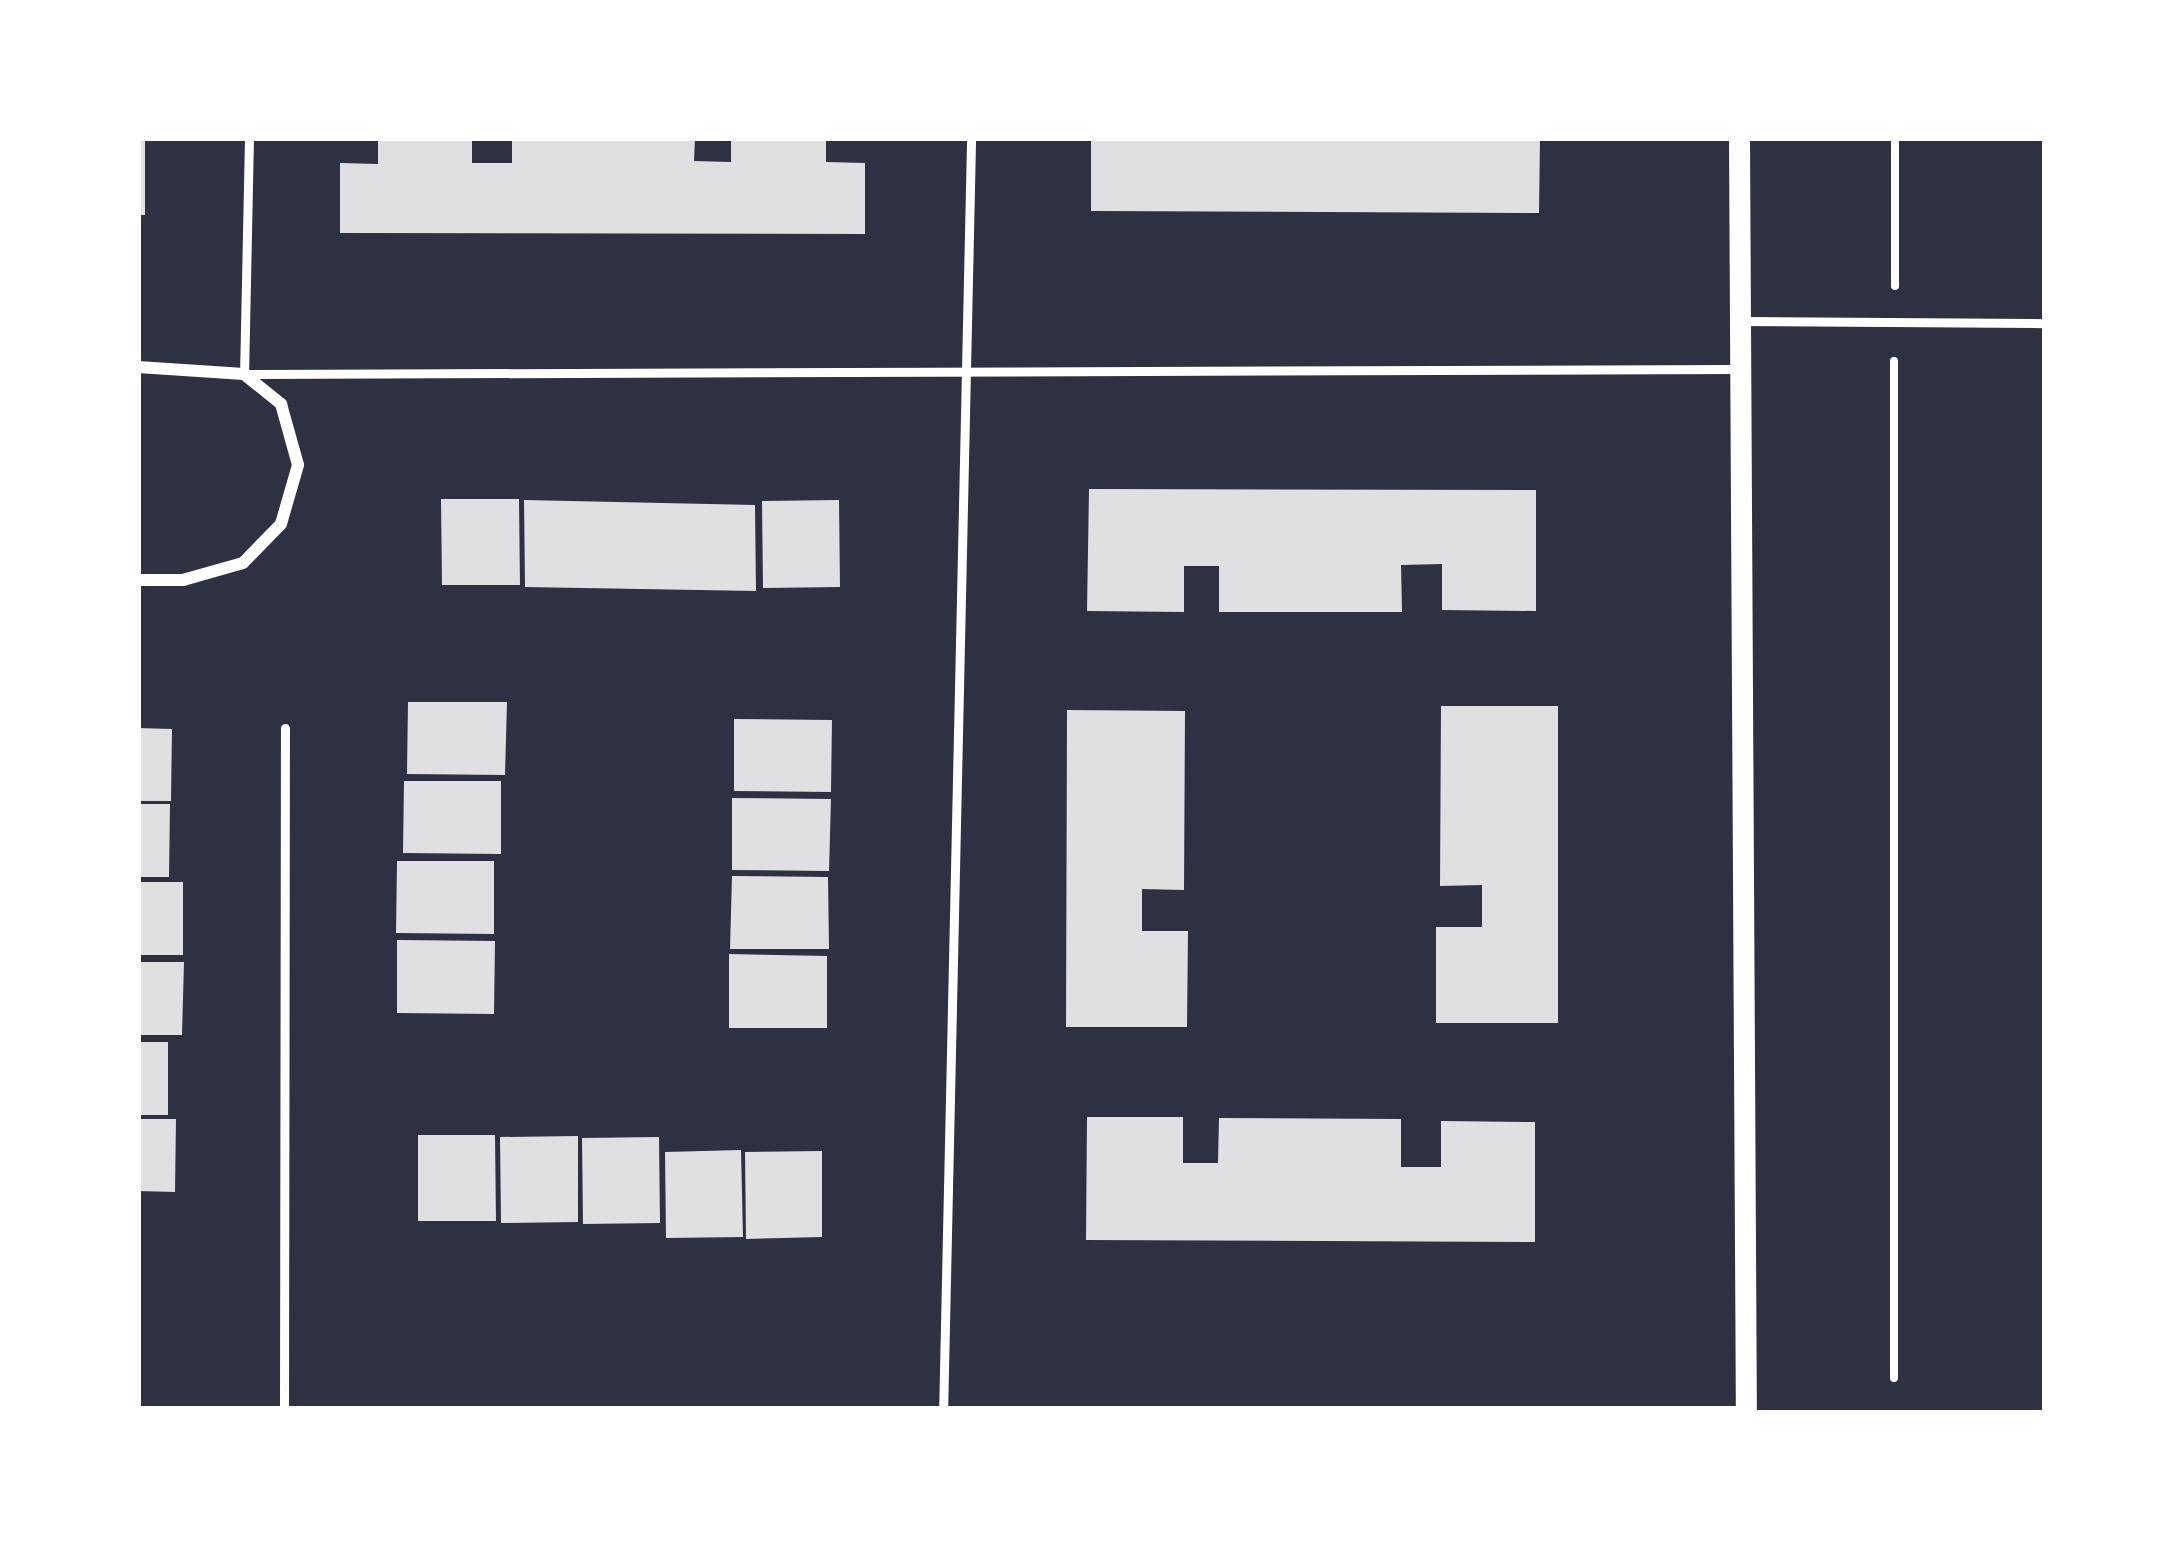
<!DOCTYPE html>
<html>
<head>
<meta charset="utf-8">
<style>
	body { margin:0 }
	#map { position:relative; width:2183px; height:1563px; overflow:hidden; background:#2d3142; font-family:"Exo 2",sans-serif }
	div>[style] { position:absolute }
	[style*='--x'] { left:calc(var(--x)*1px); top:calc(var(--y)*1px); width:calc(var(--w)*1px); rotate:calc(var(--a)*1deg) }
	.building>* { inset:0; background:#e0e0e3 }
	.path>* { height:8px; margin:-4px; padding:0 4px; transform-origin:4px; border-radius:4px; background:#fff }
	.service>* { height:9px; margin:-4.5px; padding:0 4.5px; transform-origin:4.5px; border-radius:4.5px; background:#fff }
	.minor>* { height:12px; margin:-6px; padding:0 6px; transform-origin:6px; border-radius:6px; background:#fff }
	.tertiary>* { height:21px; margin:-10.5px; padding:0 10.5px; transform-origin:10.5px; border-radius:10.5px; background:#fff }
	span { translate:-50% -50%; white-space:nowrap; text-align:center; line-height:1.15; -webkit-text-stroke:9px #fff; paint-order:stroke }
	.frame { position:absolute; inset:0; border:141px solid #fff; pointer-events:none }
</style>
</head>
<body>
<div id="map">
	<div class="building">
		<i style="clip-path:polygon(138px 138px,145px 138px,145px 215px,138px 215px)"></i>
		<i style="clip-path:polygon(378px 138px,472px 138px,472px 163px,512px 163px,512px 138px,695px 138px,694px 161px,731px 162px,731px 138px,826px 138px,826px 162px,865px 163px,865px 234px,340px 233px,340px 163px,378px 164px)"></i>
		<i style="clip-path:polygon(1091px 138px,1540px 138px,1539px 213px,1091px 211px)"></i>
		<i style="clip-path:polygon(1089px 489px,1536px 490px,1536px 611px,1442px 610px,1442px 564px,1401px 565px,1402px 612px,1219px 612px,1219px 566px,1184px 566px,1184px 612px,1087px 611px)"></i>
		<i style="clip-path:polygon(441px 499px,519px 499px,520px 585px,442px 585px)"></i>
		<i style="clip-path:polygon(524px 500px,755px 505px,756px 591px,525px 587px)"></i>
		<i style="clip-path:polygon(839px 500px,840px 587px,763px 588px,762px 501px)"></i>
		<i style="clip-path:polygon(408px 702px,507px 702px,505px 775px,407px 774px)"></i>
		<i style="clip-path:polygon(1441px 706px,1558px 706px,1558px 1023px,1436px 1023px,1436px 927px,1482px 927px,1482px 885px,1440px 886px)"></i>
		<i style="clip-path:polygon(1067px 710px,1185px 711px,1184px 890px,1142px 889px,1142px 931px,1188px 931px,1187px 1027px,1066px 1027px)"></i>
		<i style="clip-path:polygon(734px 719px,832px 720px,831px 792px,734px 791px)"></i>
		<i style="clip-path:polygon(138px 728px,172px 729px,171px 801px,138px 801px)"></i>
		<i style="clip-path:polygon(404px 781px,501px 781px,501px 854px,403px 853px)"></i>
		<i style="clip-path:polygon(732px 798px,831px 799px,829px 871px,732px 870px)"></i>
		<i style="clip-path:polygon(138px 804px,170px 804px,169px 877px,138px 877px)"></i>
		<i style="clip-path:polygon(397px 861px,494px 861px,494px 934px,396px 933px)"></i>
		<i style="clip-path:polygon(732px 876px,828px 877px,829px 949px,730px 949px)"></i>
		<i style="clip-path:polygon(138px 882px,183px 882px,183px 955px,138px 955px)"></i>
		<i style="clip-path:polygon(397px 940px,495px 941px,494px 1014px,397px 1013px)"></i>
		<i style="clip-path:polygon(729px 954px,827px 956px,827px 1028px,729px 1028px)"></i>
		<i style="clip-path:polygon(138px 962px,184px 962px,182px 1035px,138px 1035px)"></i>
		<i style="clip-path:polygon(138px 1042px,168px 1042px,168px 1115px,138px 1115px)"></i>
		<i style="clip-path:polygon(1087px 1117px,1183px 1117px,1183px 1163px,1218px 1163px,1219px 1118px,1401px 1119px,1401px 1167px,1441px 1167px,1441px 1121px,1535px 1122px,1535px 1242px,1086px 1240px)"></i>
		<i style="clip-path:polygon(138px 1119px,176px 1119px,175px 1192px,138px 1191px)"></i>
		<i style="clip-path:polygon(418px 1135px,495px 1135px,496px 1221px,418px 1221px)"></i>
		<i style="clip-path:polygon(578px 1136px,578px 1222px,501px 1223px,500px 1137px)"></i>
		<i style="clip-path:polygon(659px 1137px,660px 1223px,583px 1224px,582px 1138px)"></i>
		<i style="clip-path:polygon(741px 1150px,743px 1237px,666px 1238px,665px 1152px)"></i>
		<i style="clip-path:polygon(822px 1151px,822px 1237px,746px 1239px,745px 1152px)"></i>
	</div>
	<div class="path">
		<i style="--x:1895;--y:286;--w:148;--a:-90"></i>
		<i style="--x:1894;--y:1378;--w:1017;--a:-90"></i>
	</div>
	<div class="service">
		<i style="--x:249;--y:138;--w:236;--a:91.2"></i>
		<i style="--x:244;--y:374;--w:1494;--a:-0.19"></i>
		<i style="--x:1738;--y:321;--w:307;--a:0.4"></i>
		<i style="--x:284;--y:1416;--w:688;--a:-89.92"></i>
		<i style="--x:943;--y:1416;--w:1278;--a:-88.74"></i>
	</div>
	<div class="minor">
		<i style="--x:138;--y:367;--w:106;--a:3.8"></i>
		<i style="--x:244;--y:374;--w:48;--a:39"></i>
		<i style="--x:281;--y:404;--w:63;--a:74.4"></i>
		<i style="--x:298;--y:465;--w:61;--a:106.1"></i>
		<i style="--x:281;--y:524;--w:54;--a:134.3"></i>
		<i style="--x:243;--y:563;--w:62;--a:164.2"></i>
		<i style="--x:183;--y:580;--w:45;--a:180"></i>
		<i style="--x:1748;--y:1416;--w:297;--a:0"></i>
	</div>
	<div class="tertiary">
		<i style="--x:1739;--y:138;--w:1287;--a:89.69"></i>
		<i style="--x:138;--y:1416;--w:1610;--a:0"></i>
	</div>
	<div class="frame"></div>
</div>
</body>
</html>
